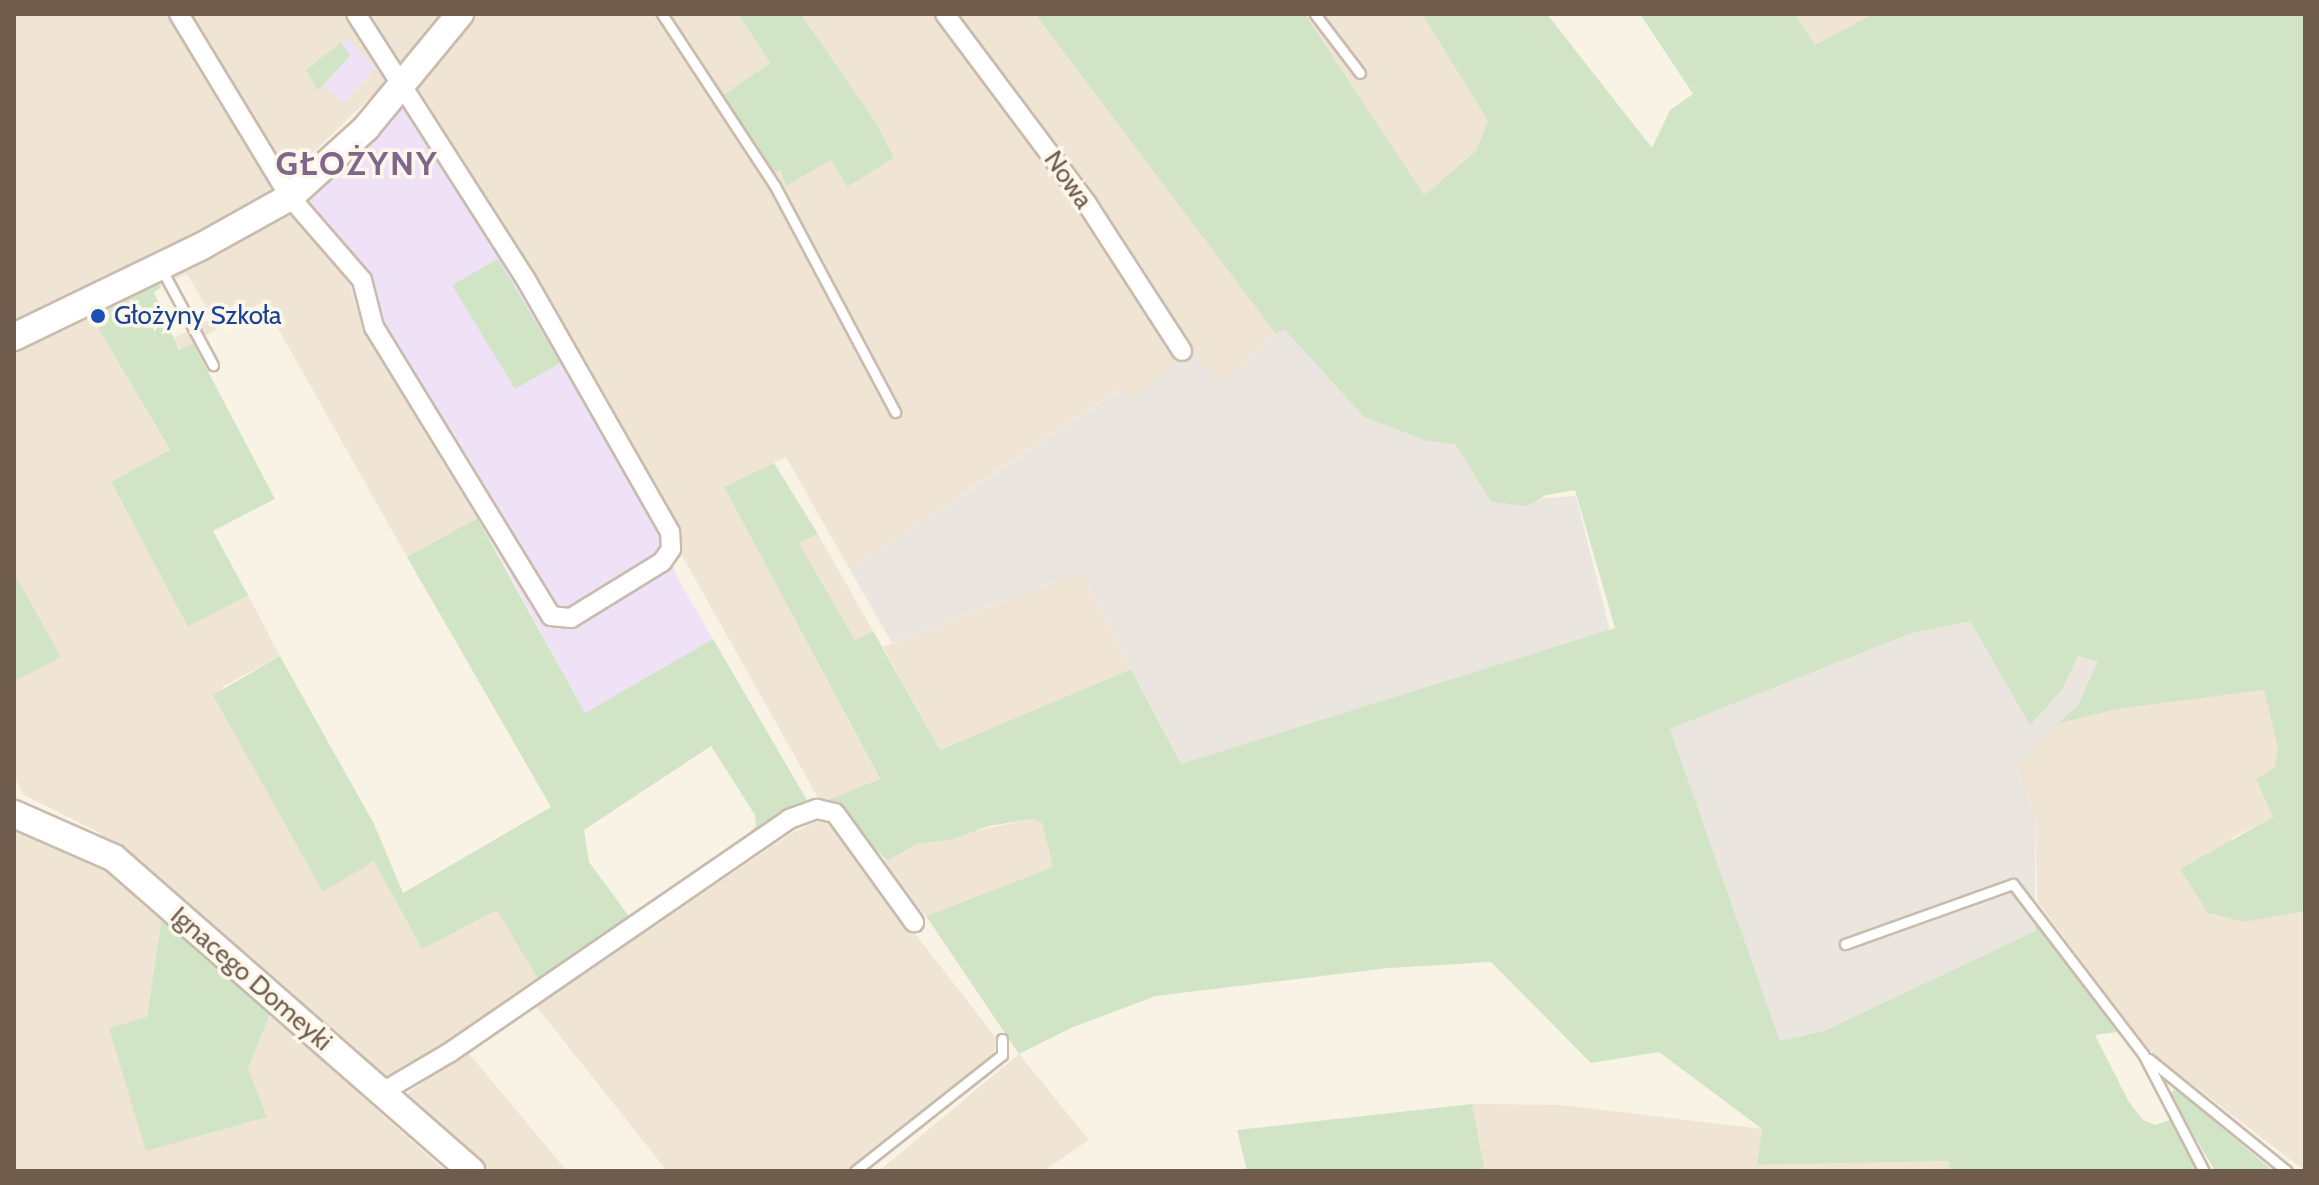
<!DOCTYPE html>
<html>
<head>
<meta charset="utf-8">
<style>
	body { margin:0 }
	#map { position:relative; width:2319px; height:1185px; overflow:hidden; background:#f9f3e6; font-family:Cabin,sans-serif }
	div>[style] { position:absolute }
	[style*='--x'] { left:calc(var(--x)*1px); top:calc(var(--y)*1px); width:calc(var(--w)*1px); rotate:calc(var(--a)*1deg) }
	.residential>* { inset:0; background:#f0e5d5 }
	.industrial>* { inset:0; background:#eae5df }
	.education>* { inset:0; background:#f0e2f6 }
	.green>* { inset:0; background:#d1e5c6 }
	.roads { filter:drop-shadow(2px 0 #c9bbad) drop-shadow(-2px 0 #c9bbad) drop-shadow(0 2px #c9bbad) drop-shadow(0 -2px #c9bbad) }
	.lane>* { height:9px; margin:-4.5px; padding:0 4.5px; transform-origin:4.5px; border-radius:4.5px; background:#fff }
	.street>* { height:18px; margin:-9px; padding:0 9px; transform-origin:9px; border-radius:9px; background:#fff }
	.secondary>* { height:26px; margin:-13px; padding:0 13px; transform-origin:13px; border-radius:13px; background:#fff }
	.dots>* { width:22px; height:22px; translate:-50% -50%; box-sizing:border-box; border:4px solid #fdf7eb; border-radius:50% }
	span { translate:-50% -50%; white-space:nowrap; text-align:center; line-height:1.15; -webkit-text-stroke:7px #fdf7eb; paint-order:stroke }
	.street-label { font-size:26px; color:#6f5c4d }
	.transit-label { font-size:26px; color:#164399 }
	.left { translate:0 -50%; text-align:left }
	.district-label { font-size:34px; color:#81668c; font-weight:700; letter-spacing:2px }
	.frame { position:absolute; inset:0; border:16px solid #6f5c4d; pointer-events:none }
</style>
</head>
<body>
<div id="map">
	<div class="residential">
		<i style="clip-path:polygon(14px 14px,738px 14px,770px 63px,727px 92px,772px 173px,779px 169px,787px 185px,831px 159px,847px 187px,893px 157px,877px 124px,801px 14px,1035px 14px,1276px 334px,1219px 385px,1132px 399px,1119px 389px,850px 570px,786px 457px,724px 487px,880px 780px,821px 803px,681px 554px,680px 536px,489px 201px,400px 69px,276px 188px,345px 275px,370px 343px,477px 518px,407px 557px,263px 302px,180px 350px,174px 338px,213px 318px,187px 274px,92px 318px,170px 451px,111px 483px,188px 626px,248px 595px,280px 656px,222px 687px,374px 860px,422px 949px,497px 909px,540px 983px,386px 1083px,157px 879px,100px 833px,24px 795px,14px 777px,14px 682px,60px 657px,14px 573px)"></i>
		<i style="clip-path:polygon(1305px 14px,1422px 14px,1488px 121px,1476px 151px,1424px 195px)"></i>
		<i style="clip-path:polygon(1795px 14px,1874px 14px,1815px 45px)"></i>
		<i style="clip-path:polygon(818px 534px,873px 631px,855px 640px,799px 543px)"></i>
		<i style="clip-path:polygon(1081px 572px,1131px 669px,940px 750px,883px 647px)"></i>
		<i style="clip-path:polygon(2264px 690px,2278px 748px,2274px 817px,2231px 838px,2245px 922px,2305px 911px,2305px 1171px,2148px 1050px,2037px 901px,2035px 813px,2015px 768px,2057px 724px,2118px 709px)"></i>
		<i style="clip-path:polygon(1031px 819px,1042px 823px,1053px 867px,926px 916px,879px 858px,887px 861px,917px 844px)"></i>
		<i style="clip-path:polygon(821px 820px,830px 824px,997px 1039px,993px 1055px,846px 1171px,667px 1171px,536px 1006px,792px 833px)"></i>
		<i style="clip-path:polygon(14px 822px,86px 852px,154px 903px,162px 916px,147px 1017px,248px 1069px,270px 1014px,445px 1171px,14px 1171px)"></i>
		<i style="clip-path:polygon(466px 1050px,567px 1171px,492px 1171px,403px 1097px)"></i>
		<i style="clip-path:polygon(1019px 1054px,1089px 1140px,1043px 1171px,879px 1171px)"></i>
		<i style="clip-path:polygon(1472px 1104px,1562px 1105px,1762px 1129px,1757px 1165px,1949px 1161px,1948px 1171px,1485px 1171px)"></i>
	</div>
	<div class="industrial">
		<i style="clip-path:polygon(1283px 328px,1364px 417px,1427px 441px,1455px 444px,1491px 502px,1576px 496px,1610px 631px,1181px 764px,1081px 572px,892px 643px,850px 570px,1120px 389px,1133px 398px,1190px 350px,1220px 384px)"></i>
		<i style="clip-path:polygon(1970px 621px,2030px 724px,2062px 690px,2078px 656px,2099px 660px,2078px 705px,2015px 768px,2035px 813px,2035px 931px,1824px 1031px,1780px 1041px,1670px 729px,1909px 634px)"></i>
	</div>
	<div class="education">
		<i style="clip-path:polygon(346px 38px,376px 67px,343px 103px,323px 85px,318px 90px,306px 70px)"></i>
		<i style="clip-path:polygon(407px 104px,477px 211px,648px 504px,677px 577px,713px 639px,585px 714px,502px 560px,370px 343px,345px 275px,294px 208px)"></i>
	</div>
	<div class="green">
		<i style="clip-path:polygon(738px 14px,801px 14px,877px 124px,894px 158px,847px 187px,831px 160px,786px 186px,780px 170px,771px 174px,723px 95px,770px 63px)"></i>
		<i style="clip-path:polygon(1035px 14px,1305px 14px,1424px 195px,1476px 151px,1488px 121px,1422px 14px,1547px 14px,1652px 148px,1670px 110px,1693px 94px,1640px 14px,1795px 14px,1815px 45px,1873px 14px,2305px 14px,2305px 911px,2245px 922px,2208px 913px,2180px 869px,2273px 817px,2256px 779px,2275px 767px,2278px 748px,2264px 690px,2118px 709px,2057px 724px,2078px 705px,2098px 661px,2078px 656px,2062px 690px,2030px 725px,1970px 621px,1909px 634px,1670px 729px,1780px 1041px,1824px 1031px,2035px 931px,2036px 922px,2117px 1032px,2095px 1035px,2129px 1102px,2143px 1120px,2155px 1125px,2170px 1120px,2197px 1171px,1948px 1171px,1949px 1161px,1757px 1165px,1762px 1129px,1659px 1052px,1591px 1063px,1491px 962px,1389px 968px,1156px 996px,1073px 1027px,1019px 1054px,926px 916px,1053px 867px,1042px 823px,1031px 819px,989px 826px,953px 839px,917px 844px,887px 861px,838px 809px,821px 803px,880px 779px,724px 487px,774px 463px,818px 534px,799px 543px,855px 640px,873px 631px,940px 750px,1131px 669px,1181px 764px,1615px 628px,1575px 490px,1546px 495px,1527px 506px,1491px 502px,1455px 444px,1427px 441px,1364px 417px,1284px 329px,1276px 334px)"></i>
		<i style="clip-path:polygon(341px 42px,350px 56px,318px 90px,306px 70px)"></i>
		<i style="clip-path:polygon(498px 259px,560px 363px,515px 389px,452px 285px)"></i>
		<i style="clip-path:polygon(158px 283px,161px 288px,154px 292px,179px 350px,193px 343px,275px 499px,213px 531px,248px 595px,188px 627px,111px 482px,170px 450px,92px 318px)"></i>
		<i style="clip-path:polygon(477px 518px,585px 713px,713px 639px,808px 802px,743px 839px,756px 826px,755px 815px,711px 746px,584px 830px,589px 862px,631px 919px,540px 983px,497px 910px,422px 949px,374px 861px,323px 892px,213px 695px,280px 656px,374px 824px,403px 893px,551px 807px,407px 557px)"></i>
		<i style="clip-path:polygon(14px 573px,61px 657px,14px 682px)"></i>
		<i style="clip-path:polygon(162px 916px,270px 1014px,248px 1069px,267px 1117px,146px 1151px,109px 1028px,147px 1017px)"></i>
		<i style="clip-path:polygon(2173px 1090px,2180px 1092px,2273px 1171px,2215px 1171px,2170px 1095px)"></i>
		<i style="clip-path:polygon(1472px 1104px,1485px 1171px,1247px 1171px,1237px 1130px)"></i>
	</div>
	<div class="roads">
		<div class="lane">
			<i style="--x:662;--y:14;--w:206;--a:56.7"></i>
			<i style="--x:775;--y:186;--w:256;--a:62"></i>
			<i style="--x:1315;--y:14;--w:74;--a:52.7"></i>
			<i style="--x:162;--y:270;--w:108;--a:61.8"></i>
			<i style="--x:1845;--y:944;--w:178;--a:-19.7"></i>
			<i style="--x:2013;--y:884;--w:214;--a:52.6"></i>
			<i style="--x:2143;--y:1054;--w:132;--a:62.5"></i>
			<i style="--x:2149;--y:1059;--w:178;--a:39.1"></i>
			<i style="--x:855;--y:1171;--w:187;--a:-38.3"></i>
			<i style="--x:1002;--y:1055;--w:16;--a:-90"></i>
		</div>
		<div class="street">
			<i style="--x:179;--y:14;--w:214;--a:58.8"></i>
			<i style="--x:290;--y:197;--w:110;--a:49.1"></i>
			<i style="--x:362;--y:280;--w:49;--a:75.7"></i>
			<i style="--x:374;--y:327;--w:339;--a:58.5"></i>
			<i style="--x:551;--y:616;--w:20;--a:6"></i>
			<i style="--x:571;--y:618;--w:107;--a:-31.6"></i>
			<i style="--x:662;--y:562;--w:16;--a:-55"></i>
			<i style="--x:671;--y:549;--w:17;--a:-93"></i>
			<i style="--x:670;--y:532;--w:292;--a:-119.7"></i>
			<i style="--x:525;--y:278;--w:313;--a:-122.6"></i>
			<i style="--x:945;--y:14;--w:237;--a:53.2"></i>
			<i style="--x:1087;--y:204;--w:175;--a:57.1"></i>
			<i style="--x:381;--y:1093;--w:79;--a:-30.5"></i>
			<i style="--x:449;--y:1053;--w:413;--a:-34.5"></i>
			<i style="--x:789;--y:819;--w:30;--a:-20"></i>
			<i style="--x:817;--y:809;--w:18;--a:13"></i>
			<i style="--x:835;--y:813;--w:135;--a:54.1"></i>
		</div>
		<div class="secondary">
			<i style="--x:14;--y:337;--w:209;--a:-25.8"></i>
			<i style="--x:202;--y:246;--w:101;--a:-29.1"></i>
			<i style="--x:290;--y:197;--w:103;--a:-42.2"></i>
			<i style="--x:366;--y:128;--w:148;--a:-50.5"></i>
			<i style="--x:14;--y:814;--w:109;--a:23.7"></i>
			<i style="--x:114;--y:858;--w:475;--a:41.2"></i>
		</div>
	</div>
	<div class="dots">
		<i style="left:98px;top:316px;background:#1a4fb4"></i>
	</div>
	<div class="street-label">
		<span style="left:1068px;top:180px;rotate:55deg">Nowa</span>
		<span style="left:251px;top:979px;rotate:41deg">Ignacego Domeyki</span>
	</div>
	<div class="transit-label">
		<span class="left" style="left:114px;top:316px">Głożyny Szkoła</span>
	</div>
	<div class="district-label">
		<span style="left:357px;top:164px">GŁOŻYNY</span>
	</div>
	<div class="frame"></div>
</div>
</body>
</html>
